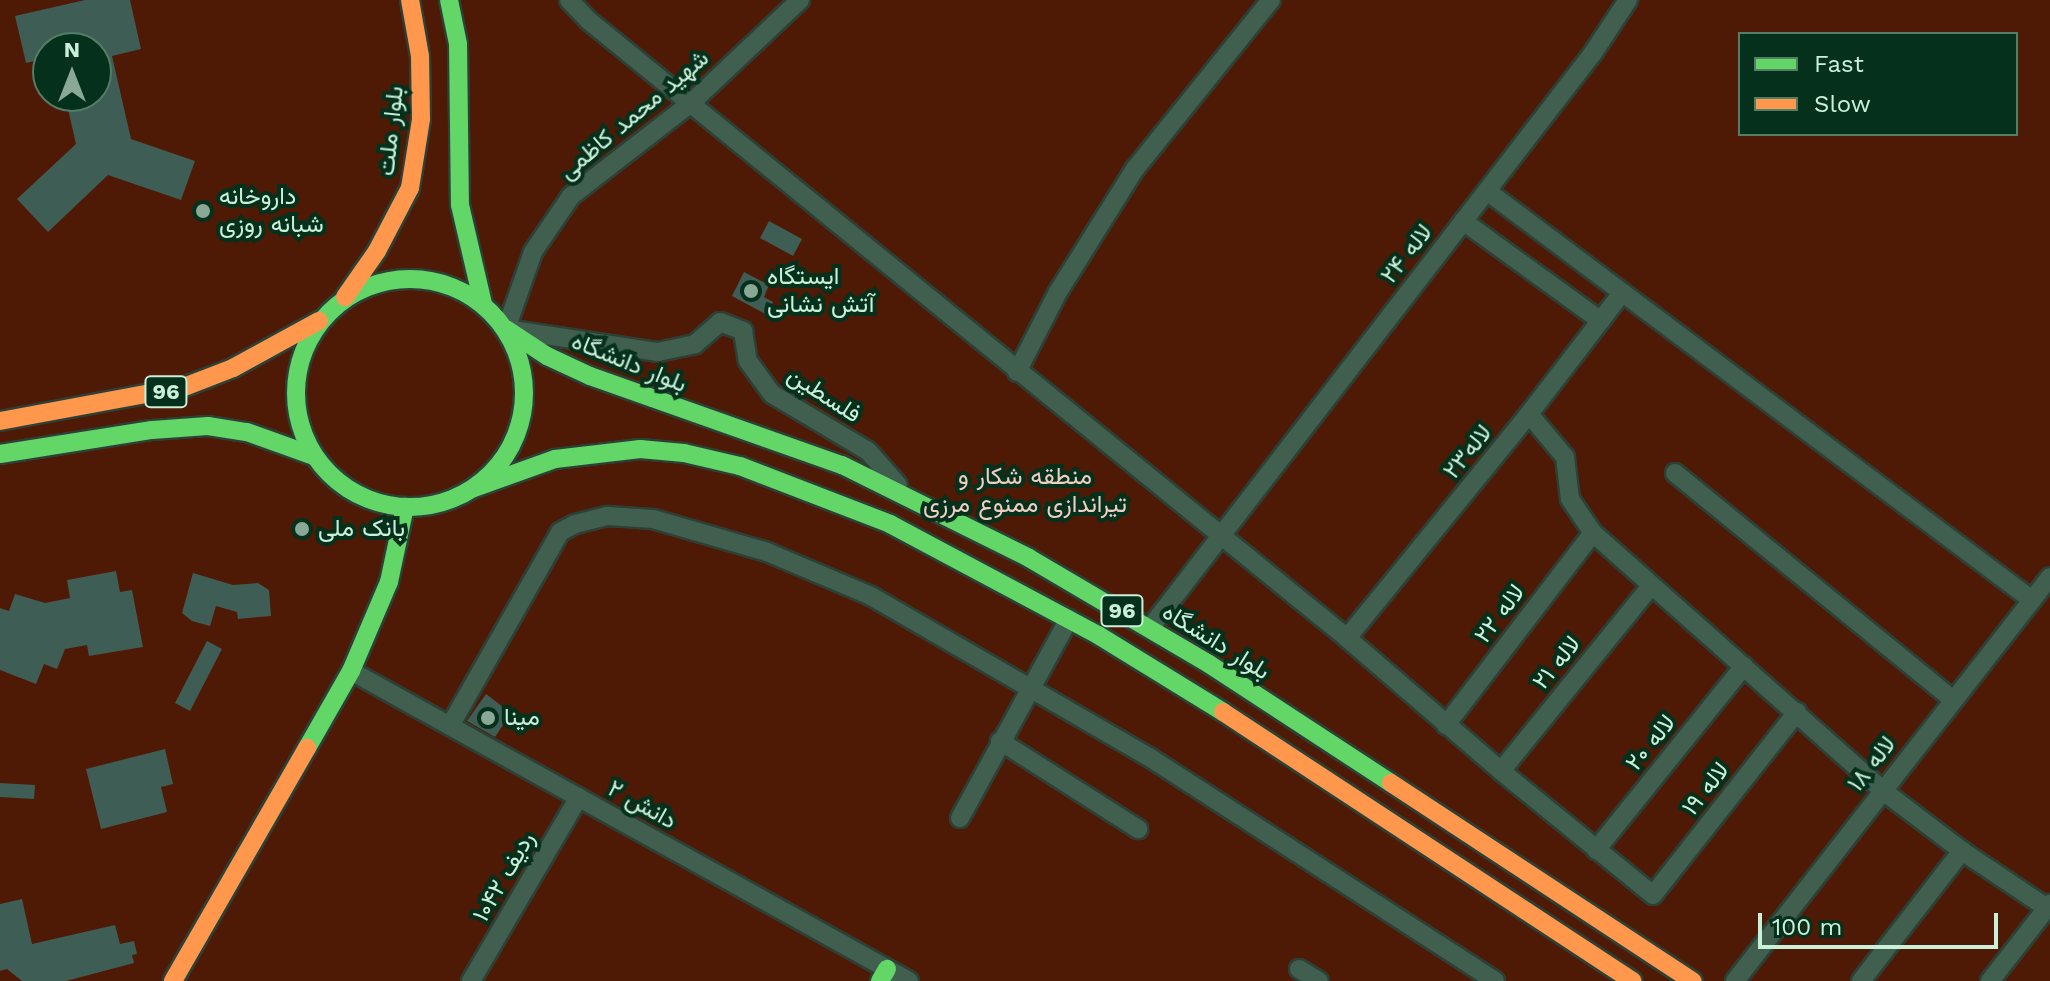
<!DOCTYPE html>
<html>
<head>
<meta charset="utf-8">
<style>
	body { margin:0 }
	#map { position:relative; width:2050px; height:981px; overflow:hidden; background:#0f261b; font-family:"Work Sans",Vazirmatn,sans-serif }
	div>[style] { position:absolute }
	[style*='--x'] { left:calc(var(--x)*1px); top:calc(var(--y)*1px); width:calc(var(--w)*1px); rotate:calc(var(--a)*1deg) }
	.green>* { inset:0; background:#4f1a05 }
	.building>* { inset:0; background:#3e5d54 }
	.roads { filter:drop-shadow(2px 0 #2e4036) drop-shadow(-2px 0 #2e4036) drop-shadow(0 2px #2e4036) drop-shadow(0 -2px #2e4036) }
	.street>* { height:18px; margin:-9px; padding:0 9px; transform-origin:9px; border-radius:9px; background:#405f4f }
	.fast>* { height:18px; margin:-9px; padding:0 9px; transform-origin:9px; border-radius:9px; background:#63d668 }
	.fast>.ring { margin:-9px; padding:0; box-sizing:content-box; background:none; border:18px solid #63d668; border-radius:50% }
	.slow>* { height:18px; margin:-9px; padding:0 9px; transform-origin:9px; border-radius:9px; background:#ff974d }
	.dots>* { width:22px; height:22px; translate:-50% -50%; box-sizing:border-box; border:4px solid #05301c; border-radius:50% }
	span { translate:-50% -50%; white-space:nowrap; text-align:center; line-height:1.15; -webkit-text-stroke:8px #05301c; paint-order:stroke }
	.shield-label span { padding:2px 6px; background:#05301c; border:2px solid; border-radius:6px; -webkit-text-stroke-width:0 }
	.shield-label { font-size:22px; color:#cbf0d9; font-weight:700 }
	.street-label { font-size:24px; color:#cbf0d9 }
	.poi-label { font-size:24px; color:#cbf0d9 }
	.left { translate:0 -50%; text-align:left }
	.park-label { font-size:24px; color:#efcec3 }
	.legend { position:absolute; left:1738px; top:32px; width:280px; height:104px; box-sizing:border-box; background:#05301c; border:2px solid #547d68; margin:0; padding:10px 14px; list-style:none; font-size:24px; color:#cbf0d9 }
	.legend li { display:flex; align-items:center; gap:16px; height:40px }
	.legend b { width:40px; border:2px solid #547d68 }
	.north { position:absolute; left:32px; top:32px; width:80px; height:80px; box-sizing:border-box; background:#05301c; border:2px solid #547d68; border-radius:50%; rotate:0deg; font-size:22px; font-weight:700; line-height:32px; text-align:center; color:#cbf0d9 }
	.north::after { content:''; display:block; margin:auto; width:28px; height:36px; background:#89a996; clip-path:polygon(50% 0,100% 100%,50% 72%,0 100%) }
	.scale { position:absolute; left:1758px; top:913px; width:240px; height:36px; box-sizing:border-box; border:4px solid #cbf0d9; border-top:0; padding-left:10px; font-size:24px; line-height:28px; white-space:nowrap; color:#cbf0d9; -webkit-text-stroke:6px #05301c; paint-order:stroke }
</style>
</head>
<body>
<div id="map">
	<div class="green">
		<i style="clip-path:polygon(evenodd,0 0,2050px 0,2050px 981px,0 981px,0 0,1740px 34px,2016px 34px,2016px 134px,1740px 134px,1740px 34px,0 0,48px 48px,96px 48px,96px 96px,48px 96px,48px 48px)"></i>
	</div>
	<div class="building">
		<i style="clip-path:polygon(85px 0,130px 0,141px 49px,112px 56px,131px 139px,195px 161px,181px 200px,108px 175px,48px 232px,17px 199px,76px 144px,65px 96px,96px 96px,96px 48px,48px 48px,48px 58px,26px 63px,15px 16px)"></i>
		<i style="clip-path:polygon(769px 221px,802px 239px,793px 256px,760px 238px)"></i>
		<i style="clip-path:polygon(744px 272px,769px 285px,764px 297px,773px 302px,767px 315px,732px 296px)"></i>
		<i style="clip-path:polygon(116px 571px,120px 592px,132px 590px,143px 647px,89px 656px,87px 645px,65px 649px,57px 669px,44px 664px,36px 684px,0 670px,0 608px,9px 611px,15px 594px,45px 603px,70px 598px,67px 580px)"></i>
		<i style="clip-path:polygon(193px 573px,233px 585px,258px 583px,269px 590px,271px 616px,238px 619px,237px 612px,216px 606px,210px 626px,192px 621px,182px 613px)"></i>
		<i style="clip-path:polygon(207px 641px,222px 649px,190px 711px,175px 703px)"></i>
		<i style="clip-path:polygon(486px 694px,511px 713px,495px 737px,467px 721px)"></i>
		<i style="clip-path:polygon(165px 749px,173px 784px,161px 787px,167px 812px,101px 829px,86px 769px)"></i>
		<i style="clip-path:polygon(0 783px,35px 785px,34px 799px,0 797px)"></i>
		<i style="clip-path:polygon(22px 899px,32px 944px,115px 925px,120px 944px,134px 941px,137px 954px,132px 955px,134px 963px,66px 981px,22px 981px,7px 969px,0 971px,0 904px)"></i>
	</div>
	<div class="roads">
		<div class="street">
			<i style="--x:569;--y:0;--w:28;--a:46"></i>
			<i style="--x:588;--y:20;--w:979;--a:39.15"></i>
			<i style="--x:1347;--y:638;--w:203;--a:40.8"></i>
			<i style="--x:1501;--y:771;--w:196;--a:39.2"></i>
			<i style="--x:1653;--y:895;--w:233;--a:-51.8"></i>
			<i style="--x:800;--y:0;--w:150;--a:136.6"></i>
			<i style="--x:691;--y:103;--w:152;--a:142.2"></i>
			<i style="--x:571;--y:196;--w:68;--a:124.2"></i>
			<i style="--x:533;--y:252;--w:82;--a:109.3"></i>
			<i style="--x:506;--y:329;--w:154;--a:8.6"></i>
			<i style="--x:658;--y:352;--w:38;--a:-12"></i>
			<i style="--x:695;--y:344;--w:33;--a:-41"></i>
			<i style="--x:720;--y:322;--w:25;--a:21"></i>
			<i style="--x:743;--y:331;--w:30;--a:81"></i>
			<i style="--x:748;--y:361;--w:41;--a:54"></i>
			<i style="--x:772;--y:394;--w:112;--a:30.7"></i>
			<i style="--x:868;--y:451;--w:45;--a:48.6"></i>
			<i style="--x:1487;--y:191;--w:681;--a:36.89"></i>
			<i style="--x:1463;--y:221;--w:170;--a:35.9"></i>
			<i style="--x:1017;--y:372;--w:90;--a:-62.9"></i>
			<i style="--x:1058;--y:292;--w:145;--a:-58"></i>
			<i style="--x:1135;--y:169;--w:217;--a:-51.2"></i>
			<i style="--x:1529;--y:414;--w:56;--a:50.1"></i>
			<i style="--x:1565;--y:457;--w:42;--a:83.2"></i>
			<i style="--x:1570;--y:499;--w:41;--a:55.9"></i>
			<i style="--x:1593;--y:533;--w:387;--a:41.6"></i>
			<i style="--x:1882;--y:790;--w:101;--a:37.3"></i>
			<i style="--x:1962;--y:851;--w:106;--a:33.8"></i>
			<i style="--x:1675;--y:473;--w:357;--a:39.2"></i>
			<i style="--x:1150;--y:628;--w:726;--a:-52.39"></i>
			<i style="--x:1593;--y:53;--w:64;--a:-56.6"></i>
			<i style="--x:1347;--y:638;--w:289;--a:-50.9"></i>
			<i style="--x:1529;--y:414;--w:153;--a:-52.5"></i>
			<i style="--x:351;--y:671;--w:638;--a:29.05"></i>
			<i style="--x:1446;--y:725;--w:242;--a:-52.6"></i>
			<i style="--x:450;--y:726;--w:223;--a:-60.4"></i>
			<i style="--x:560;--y:532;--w:17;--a:-28"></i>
			<i style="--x:575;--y:524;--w:34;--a:-14"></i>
			<i style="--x:608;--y:516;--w:45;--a:3.8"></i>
			<i style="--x:653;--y:519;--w:119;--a:16.1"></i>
			<i style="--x:767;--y:552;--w:113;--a:22.9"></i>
			<i style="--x:871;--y:596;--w:321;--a:30.1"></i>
			<i style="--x:1149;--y:757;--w:412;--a:32.9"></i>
			<i style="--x:1000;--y:741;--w:164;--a:32.5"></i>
			<i style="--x:1501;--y:771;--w:238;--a:-51"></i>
			<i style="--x:960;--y:818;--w:227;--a:-61.3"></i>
			<i style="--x:1596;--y:850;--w:236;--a:-51.2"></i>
			<i style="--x:1299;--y:969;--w:23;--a:31"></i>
			<i style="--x:471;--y:981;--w:213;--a:-59.6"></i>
			<i style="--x:1735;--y:981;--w:512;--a:-52.06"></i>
			<i style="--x:1861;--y:981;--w:165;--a:-52.2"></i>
			<i style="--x:1990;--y:981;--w:98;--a:-52.1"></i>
		</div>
		<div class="fast">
			<i style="--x:449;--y:0;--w:45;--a:78.4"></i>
			<i style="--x:458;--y:44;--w:161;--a:89.3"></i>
			<i style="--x:460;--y:205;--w:102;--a:76.9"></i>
			<i class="ring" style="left:296px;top:279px;width:210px;height:210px"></i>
			<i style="--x:506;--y:329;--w:49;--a:33.4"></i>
			<i style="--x:547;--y:356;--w:47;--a:24.9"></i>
			<i style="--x:590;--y:376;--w:267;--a:19.5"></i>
			<i style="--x:842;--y:465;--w:209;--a:26.4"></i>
			<i style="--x:1029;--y:558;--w:209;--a:30.5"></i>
			<i style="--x:1209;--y:664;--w:217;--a:33.2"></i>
			<i style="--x:0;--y:454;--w:154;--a:-9"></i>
			<i style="--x:152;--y:430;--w:56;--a:-4.1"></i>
			<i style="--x:208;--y:426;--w:39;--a:9"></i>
			<i style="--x:247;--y:432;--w:71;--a:19.7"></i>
			<i style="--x:474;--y:488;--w:86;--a:-19.7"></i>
			<i style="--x:555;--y:459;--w:86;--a:-6.7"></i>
			<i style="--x:640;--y:449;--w:44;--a:5.2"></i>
			<i style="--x:684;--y:453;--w:57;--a:13.1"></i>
			<i style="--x:740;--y:466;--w:161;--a:21.1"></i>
			<i style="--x:890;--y:524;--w:236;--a:28.1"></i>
			<i style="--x:1098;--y:635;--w:147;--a:31.6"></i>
			<i style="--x:307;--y:748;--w:89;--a:-60.3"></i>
			<i style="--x:351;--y:671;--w:97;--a:-66.9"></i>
			<i style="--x:389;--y:582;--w:77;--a:-78"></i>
			<i style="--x:880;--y:981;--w:14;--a:-60"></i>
		</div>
		<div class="slow">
			<i style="--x:345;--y:297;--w:56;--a:-55.2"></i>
			<i style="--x:377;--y:251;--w:71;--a:-62.4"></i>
			<i style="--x:410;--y:188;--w:70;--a:-80.9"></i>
			<i style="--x:421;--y:119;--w:63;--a:-90.9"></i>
			<i style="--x:420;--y:56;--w:57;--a:-100.1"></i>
			<i style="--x:0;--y:421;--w:187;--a:-10.5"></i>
			<i style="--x:184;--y:387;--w:53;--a:-21.2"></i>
			<i style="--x:233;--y:368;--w:98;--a:-28.7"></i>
			<i style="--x:1223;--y:712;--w:490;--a:33.3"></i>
			<i style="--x:1391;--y:783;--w:361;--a:33.3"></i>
			<i style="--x:173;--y:981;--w:269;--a:-60.1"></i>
		</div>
	</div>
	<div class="dots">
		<i style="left:203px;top:211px;background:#89a996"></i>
		<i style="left:751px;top:291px;background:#89a996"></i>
		<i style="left:302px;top:529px;background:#89a996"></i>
		<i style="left:488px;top:718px;background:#89a996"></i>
	</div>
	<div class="shield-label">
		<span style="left:166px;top:392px">96</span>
		<span style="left:1122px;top:611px">96</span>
	</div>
	<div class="street-label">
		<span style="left:634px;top:115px;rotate:-40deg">شهید محمد کاظمی</span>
		<span style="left:391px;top:131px;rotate:-84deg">بلوار ملت</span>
		<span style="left:1407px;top:254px;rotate:-52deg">لاله ۲۴</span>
		<span style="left:629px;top:363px;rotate:22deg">بلوار دانشگاه</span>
		<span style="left:824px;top:395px;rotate:33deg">فلسطین</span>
		<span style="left:1468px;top:452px;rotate:-51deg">لاله۲۳</span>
		<span style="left:1500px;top:614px;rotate:-53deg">لاله ۲۲</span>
		<span style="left:1216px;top:642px;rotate:32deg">بلوار دانشگاه</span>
		<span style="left:1557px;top:663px;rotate:-51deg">لاله ۲۱</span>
		<span style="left:1651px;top:743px;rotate:-51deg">لاله ۲۰</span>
		<span style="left:1872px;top:764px;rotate:-52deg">لاله ۱۸</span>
		<span style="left:1706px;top:789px;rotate:-52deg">لاله ۱۹</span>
		<span style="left:642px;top:805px;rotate:29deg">دانش ۲</span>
		<span style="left:504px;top:877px;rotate:-60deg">ردیف ۱۰۴۲</span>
	</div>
	<div class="poi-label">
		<span class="left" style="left:219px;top:211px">داروخانه<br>شبانه روزی</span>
		<span class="left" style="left:767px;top:291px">ایستگاه<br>آتش نشانی</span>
		<span class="left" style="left:318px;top:529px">بانک ملی</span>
		<span class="left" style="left:504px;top:718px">مینا</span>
	</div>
	<div class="park-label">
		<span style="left:1025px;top:491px">منطقه شکار و<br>تیراندازی ممنوع مرزی</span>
	</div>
	<ul class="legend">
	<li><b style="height:10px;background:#63d668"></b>Fast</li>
	<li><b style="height:10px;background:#ff974d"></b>Slow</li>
	</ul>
	<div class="north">N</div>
	<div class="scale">100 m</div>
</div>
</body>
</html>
